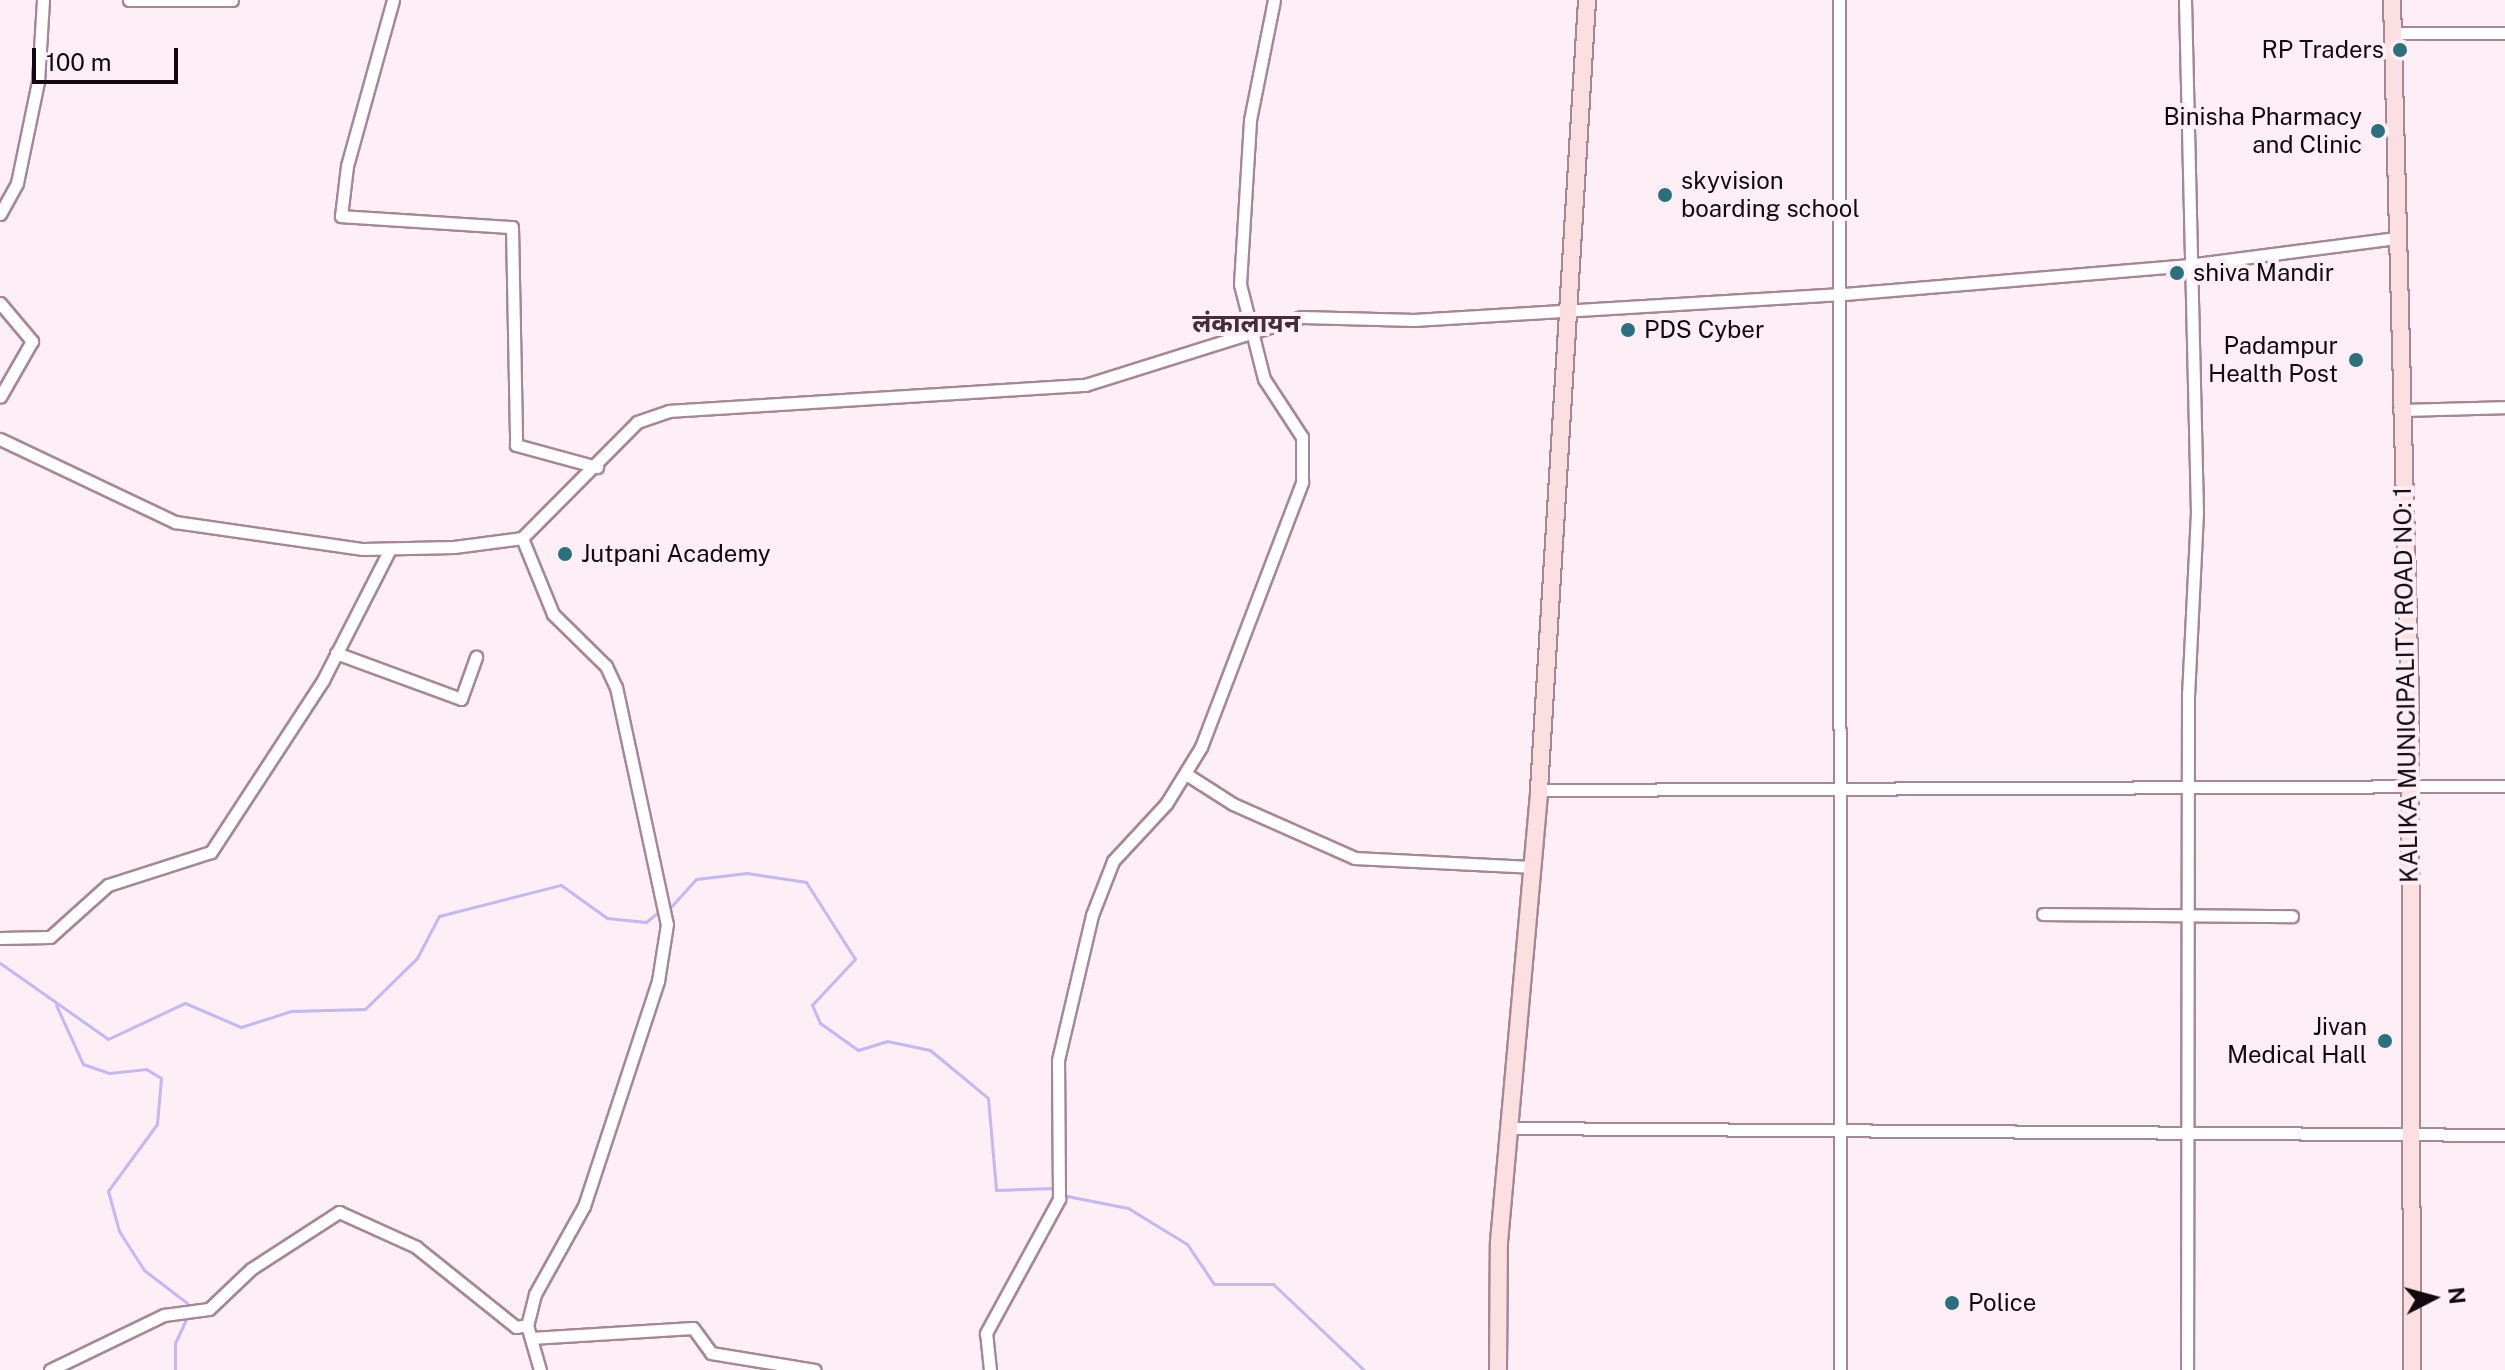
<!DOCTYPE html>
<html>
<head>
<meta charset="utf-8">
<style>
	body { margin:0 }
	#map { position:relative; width:2505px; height:1370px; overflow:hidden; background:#fdeff5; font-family:"Public Sans","Noto Sans Devanagari",sans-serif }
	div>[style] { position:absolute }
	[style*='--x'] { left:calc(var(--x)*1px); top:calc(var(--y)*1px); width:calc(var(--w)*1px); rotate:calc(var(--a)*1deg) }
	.stream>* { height:3px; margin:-1.5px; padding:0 1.5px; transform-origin:1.5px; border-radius:1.5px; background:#c3b7f4 }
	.roads { filter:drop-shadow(2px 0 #a68795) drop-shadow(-2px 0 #a68795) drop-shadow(0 2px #a68795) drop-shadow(0 -2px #a68795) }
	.street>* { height:11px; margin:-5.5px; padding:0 5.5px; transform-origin:5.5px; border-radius:5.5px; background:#fff }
	.secondary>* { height:16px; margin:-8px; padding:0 8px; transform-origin:8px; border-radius:8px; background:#fce0e1 }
	.dots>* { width:22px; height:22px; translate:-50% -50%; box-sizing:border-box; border:4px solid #fdeff5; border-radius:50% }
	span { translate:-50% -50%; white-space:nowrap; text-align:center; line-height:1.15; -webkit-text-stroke:8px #fdeff5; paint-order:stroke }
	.poi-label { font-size:24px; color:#12080d }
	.right { translate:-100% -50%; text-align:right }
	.left { translate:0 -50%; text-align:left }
	.street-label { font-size:24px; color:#12080d }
	.neighbourhood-label { font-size:26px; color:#472d39; font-weight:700 }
	.north { position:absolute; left:2393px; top:1258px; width:80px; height:80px; -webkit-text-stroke:6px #fdeff5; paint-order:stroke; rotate:84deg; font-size:22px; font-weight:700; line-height:32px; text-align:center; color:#12080d }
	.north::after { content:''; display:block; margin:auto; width:28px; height:36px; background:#12080d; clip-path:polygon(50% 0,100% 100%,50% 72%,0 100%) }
	.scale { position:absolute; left:32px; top:48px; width:146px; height:36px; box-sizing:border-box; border:4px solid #12080d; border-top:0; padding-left:10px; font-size:24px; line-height:28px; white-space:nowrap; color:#12080d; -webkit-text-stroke:6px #fdeff5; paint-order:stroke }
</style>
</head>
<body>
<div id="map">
	<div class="stream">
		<i style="--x:669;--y:909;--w:40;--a:-48"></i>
		<i style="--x:696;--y:879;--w:51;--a:-6.7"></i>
		<i style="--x:747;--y:873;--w:60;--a:8.7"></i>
		<i style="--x:806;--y:882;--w:91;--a:57.5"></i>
		<i style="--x:855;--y:959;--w:63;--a:133.1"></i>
		<i style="--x:812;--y:1005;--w:20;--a:66"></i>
		<i style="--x:820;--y:1023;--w:47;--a:35.4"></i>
		<i style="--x:858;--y:1050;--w:30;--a:-17"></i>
		<i style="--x:887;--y:1041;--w:44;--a:11.8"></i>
		<i style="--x:930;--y:1050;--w:75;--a:39.6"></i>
		<i style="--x:988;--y:1098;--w:92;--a:85"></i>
		<i style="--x:996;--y:1190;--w:58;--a:-2"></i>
		<i style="--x:0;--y:963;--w:132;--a:35.1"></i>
		<i style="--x:108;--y:1039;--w:85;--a:-25.1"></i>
		<i style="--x:185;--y:1003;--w:61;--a:23.2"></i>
		<i style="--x:241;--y:1027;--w:52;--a:-17.7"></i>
		<i style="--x:291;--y:1011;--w:74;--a:-1.5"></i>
		<i style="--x:365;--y:1009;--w:73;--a:-44.4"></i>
		<i style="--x:417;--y:958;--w:47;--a:-62.4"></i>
		<i style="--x:439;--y:916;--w:126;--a:-14.3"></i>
		<i style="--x:561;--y:885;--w:57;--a:35.7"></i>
		<i style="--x:607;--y:918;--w:39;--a:6"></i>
		<i style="--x:646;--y:922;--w:14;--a:-39"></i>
		<i style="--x:56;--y:1005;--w:65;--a:65.4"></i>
		<i style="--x:83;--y:1064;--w:28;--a:19"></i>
		<i style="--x:109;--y:1073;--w:37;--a:-6"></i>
		<i style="--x:146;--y:1069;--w:17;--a:31"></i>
		<i style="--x:161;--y:1078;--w:46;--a:95"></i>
		<i style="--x:157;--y:1124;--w:83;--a:126.2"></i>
		<i style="--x:108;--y:1191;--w:41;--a:74.6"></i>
		<i style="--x:119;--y:1231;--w:46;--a:57.3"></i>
		<i style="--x:144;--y:1270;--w:54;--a:37.5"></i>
		<i style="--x:1067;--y:1196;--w:62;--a:11.1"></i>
		<i style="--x:1128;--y:1208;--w:69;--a:31.4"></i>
		<i style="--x:1187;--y:1244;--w:48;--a:56"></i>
		<i style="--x:1214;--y:1284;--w:59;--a:0"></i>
		<i style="--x:1273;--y:1284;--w:125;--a:43.4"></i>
		<i style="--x:175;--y:1370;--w:27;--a:-90"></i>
		<i style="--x:175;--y:1343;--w:33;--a:-65"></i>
	</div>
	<div class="roads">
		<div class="street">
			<i style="--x:129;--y:0;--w:103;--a:0"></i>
			<i style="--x:393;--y:0;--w:172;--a:105.5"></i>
			<i style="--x:347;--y:166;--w:50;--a:96.8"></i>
			<i style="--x:341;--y:216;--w:171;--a:3.7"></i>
			<i style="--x:512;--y:227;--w:218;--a:88.9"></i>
			<i style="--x:516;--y:445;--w:84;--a:15.2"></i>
			<i style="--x:1839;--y:0;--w:1370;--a:89.96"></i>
			<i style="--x:2185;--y:0;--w:512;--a:88.66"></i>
			<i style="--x:2197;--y:512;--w:182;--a:92.8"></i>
			<i style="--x:2188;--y:694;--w:676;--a:90.08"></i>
			<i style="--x:2392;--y:33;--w:113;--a:0"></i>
			<i style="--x:0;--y:214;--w:35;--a:-61"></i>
			<i style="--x:17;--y:183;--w:103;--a:-78.3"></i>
			<i style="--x:38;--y:82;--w:82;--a:-86.5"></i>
			<i style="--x:0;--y:303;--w:50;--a:49.9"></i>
			<i style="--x:32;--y:341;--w:64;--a:119.7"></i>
			<i style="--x:2399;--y:410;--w:106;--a:-1.6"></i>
			<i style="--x:0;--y:439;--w:194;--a:25.4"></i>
			<i style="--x:175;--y:522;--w:190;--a:8.2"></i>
			<i style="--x:363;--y:549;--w:91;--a:-1.3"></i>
			<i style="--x:454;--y:547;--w:69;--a:-7.5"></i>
			<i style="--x:522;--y:538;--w:163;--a:-45.2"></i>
			<i style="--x:637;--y:422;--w:34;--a:-19"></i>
			<i style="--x:669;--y:411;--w:417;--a:-3.6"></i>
			<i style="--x:1085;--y:385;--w:227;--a:-17.4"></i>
			<i style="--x:1302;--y:317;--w:113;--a:1.5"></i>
			<i style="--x:1415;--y:320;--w:430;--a:-3.5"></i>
			<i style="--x:1844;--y:294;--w:345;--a:-4.8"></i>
			<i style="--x:2188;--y:265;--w:210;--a:-7.4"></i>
			<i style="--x:522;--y:538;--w:82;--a:67.8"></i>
			<i style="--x:553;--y:614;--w:74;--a:44.5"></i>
			<i style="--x:606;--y:666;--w:23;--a:65"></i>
			<i style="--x:616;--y:687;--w:242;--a:77.9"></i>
			<i style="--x:667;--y:924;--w:58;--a:99"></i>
			<i style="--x:658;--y:981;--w:237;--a:108.2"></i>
			<i style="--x:584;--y:1206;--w:101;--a:119.1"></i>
			<i style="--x:535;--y:1294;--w:32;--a:104"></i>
			<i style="--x:527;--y:1325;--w:47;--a:73.9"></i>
			<i style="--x:336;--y:653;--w:133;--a:20.2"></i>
			<i style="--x:461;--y:699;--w:45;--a:-70.3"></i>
			<i style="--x:1186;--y:774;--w:56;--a:32.6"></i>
			<i style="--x:1233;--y:804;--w:133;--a:23.9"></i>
			<i style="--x:1355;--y:858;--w:175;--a:2.9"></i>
			<i style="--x:1539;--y:790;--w:966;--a:-0.24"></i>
			<i style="--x:2043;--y:914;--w:249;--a:0.5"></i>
			<i style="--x:0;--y:938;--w:50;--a:-1.1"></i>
			<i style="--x:50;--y:937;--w:78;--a:-41.9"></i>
			<i style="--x:108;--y:885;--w:108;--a:-17.8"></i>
			<i style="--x:211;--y:852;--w:205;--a:-56.9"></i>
			<i style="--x:323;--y:680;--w:145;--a:-62.9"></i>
			<i style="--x:1511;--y:1128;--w:994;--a:0.4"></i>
			<i style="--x:531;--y:1338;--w:162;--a:-3.5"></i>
			<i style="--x:693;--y:1328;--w:31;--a:54"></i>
			<i style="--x:711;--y:1353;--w:105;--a:9.3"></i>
			<i style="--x:50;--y:1370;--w:127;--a:-25.8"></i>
			<i style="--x:164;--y:1315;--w:45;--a:-7.6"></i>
			<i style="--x:209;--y:1309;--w:58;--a:-43.6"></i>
			<i style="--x:251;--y:1269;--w:105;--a:-32.9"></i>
			<i style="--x:339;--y:1212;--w:85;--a:24.4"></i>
			<i style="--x:416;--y:1247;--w:128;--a:38.7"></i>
			<i style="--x:516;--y:1327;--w:11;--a:-10"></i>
			<i style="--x:990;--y:1370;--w:37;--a:-96"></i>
			<i style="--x:986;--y:1333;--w:153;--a:-61.4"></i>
			<i style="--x:1059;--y:1199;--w:139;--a:-90.4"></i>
			<i style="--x:1058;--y:1060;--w:149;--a:-76.8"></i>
			<i style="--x:1092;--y:915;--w:58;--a:-68.7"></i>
			<i style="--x:1113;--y:861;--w:78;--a:-47.1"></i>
			<i style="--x:1166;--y:804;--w:67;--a:-58.4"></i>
			<i style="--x:1201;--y:747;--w:284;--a:-69.1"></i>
			<i style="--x:1302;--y:482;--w:45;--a:-90"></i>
			<i style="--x:1302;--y:437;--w:69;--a:-123.2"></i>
			<i style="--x:1264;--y:379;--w:98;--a:-104.2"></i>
			<i style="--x:1240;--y:284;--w:164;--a:-86.5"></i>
			<i style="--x:1250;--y:120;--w:122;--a:-78.7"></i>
		</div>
		<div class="secondary">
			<i style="--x:2392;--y:0;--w:699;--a:88.52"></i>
			<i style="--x:2410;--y:699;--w:671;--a:89.83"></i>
			<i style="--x:1498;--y:1370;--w:128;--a:-89.6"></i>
			<i style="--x:1499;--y:1242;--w:454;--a:-84.9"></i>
			<i style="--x:1539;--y:790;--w:791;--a:-86.52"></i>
		</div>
	</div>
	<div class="dots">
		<i style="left:2400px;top:50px;background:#2a717d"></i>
		<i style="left:2378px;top:131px;background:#2a717d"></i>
		<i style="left:1665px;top:195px;background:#2a717d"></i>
		<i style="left:2177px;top:273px;background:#2a717d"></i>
		<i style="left:1628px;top:330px;background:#2a717d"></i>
		<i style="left:2356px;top:360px;background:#2a717d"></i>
		<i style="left:565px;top:554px;background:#2a717d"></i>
		<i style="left:2385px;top:1041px;background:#2a717d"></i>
		<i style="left:1952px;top:1303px;background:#2a717d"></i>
	</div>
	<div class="poi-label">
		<span class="right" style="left:2384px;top:50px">RP Traders</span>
		<span class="right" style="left:2362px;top:131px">Binisha Pharmacy<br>and Clinic</span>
		<span class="left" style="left:1681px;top:195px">skyvision<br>boarding school</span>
		<span class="left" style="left:2193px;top:273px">shiva Mandir</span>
		<span class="left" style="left:1644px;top:330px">PDS Cyber</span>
		<span class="right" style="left:2338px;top:360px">Padampur<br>Health Post</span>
		<span class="left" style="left:581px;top:554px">Jutpani Academy</span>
		<span class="right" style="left:2367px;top:1041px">Jivan<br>Medical Hall</span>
		<span class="left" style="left:1968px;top:1303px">Police</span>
	</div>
	<div class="street-label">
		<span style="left:2406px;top:685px;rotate:-91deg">KALIKA MUNICIPALITY ROAD NO: 1</span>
	</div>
	<div class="neighbourhood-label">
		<span style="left:1246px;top:323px">लंकालायन</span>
	</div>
	<div class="north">N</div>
	<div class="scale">100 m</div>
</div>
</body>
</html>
